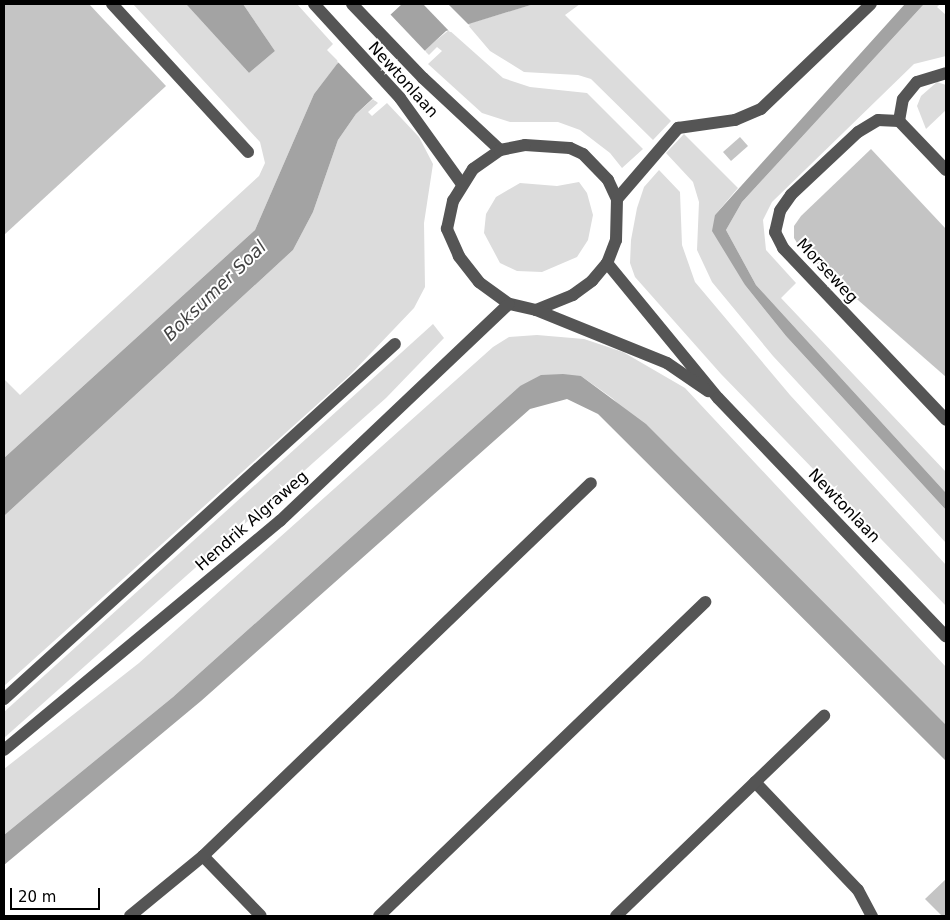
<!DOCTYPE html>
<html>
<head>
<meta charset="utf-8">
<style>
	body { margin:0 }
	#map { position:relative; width:950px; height:920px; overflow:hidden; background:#fff; font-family:"DejaVu Sans",sans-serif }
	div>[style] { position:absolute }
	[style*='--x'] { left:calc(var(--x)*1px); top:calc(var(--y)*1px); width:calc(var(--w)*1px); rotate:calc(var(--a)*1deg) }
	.green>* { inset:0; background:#dcdcdc }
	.water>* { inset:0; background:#a3a3a3 }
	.pier>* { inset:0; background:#fff }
	.building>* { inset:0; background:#c4c4c4 }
	.minor>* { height:12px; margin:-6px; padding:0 6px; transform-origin:6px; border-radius:6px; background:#555 }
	span { translate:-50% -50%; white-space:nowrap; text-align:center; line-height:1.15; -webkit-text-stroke:4px #fff; paint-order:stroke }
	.street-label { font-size:16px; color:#000 }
	.water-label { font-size:18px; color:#444; font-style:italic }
	.frame { position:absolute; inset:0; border:5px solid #000; pointer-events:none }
	.scale { position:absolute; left:10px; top:888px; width:90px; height:22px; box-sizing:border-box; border:2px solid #000; border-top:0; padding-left:6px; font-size:15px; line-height:18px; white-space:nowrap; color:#000; -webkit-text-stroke:4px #fff; paint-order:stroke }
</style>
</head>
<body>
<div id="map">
	<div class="green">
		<i style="clip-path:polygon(133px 4px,186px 4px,249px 73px,275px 51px,243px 4px,297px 4px,333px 44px,327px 50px,339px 62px,314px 94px,255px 230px,4px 458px,4px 379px,20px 395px,259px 176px,265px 163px,260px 142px)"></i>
		<i style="clip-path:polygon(534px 4px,580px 4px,565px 15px,671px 121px,653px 140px,591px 79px,578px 75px,524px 72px,490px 51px,467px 24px)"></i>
		<i style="clip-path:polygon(924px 4px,940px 4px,937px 7px,946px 15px,946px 56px,914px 64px,772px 202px,763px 220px,766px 250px,796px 283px,781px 298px,946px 472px,946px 493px,756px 285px,726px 230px,742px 202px)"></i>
		<i style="clip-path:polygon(449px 30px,503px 78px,530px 87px,587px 93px,643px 149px,622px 168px,610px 153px,580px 130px,558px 122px,510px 122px,482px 113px,428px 64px,442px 51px,437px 47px,429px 55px,424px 50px)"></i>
		<i style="clip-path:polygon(937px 82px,946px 85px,946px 110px,926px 129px,917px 106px,921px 96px)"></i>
		<i style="clip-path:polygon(373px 99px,378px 103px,368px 112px,372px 116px,387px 103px,419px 137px,433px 164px,424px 223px,425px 287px,414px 308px,351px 374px,4px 686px,4px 516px,293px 250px,313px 212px,338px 140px,356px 114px)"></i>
		<i style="clip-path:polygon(684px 134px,738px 188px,715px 215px,745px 285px,786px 336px,946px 510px,946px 543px,773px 356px,712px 282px,697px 250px,699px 202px,693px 182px,666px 153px)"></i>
		<i style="clip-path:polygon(659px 170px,680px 192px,682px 245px,695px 282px,790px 395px,946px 565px,946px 606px,721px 374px,635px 277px,630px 263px,631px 240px,637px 208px,644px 187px)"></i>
		<i style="clip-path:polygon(579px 182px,587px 193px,593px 215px,588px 240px,577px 257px,542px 272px,517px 271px,500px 263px,484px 233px,486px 214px,496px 197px,520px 183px,557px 186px)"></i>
		<i style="clip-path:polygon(433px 324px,444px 338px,386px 398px,4px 738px,4px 712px)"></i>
		<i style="clip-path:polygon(537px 335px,584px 339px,623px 352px,685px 388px,946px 667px,946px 725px,612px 398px,581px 376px,520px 386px,173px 697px,4px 835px,4px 769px,139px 663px,493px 347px,509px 337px)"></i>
	</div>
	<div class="water">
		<i style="clip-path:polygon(186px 4px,243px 4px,275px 51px,249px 73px)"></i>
		<i style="clip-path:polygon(402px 4px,534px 4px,446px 31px,356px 114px,338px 140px,313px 212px,293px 250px,4px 516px,4px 458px,255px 230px,314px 94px,337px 64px)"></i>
		<i style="clip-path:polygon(905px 4px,924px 4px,742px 202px,726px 230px,756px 285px,946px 493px,946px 510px,786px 336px,745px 285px,712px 231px,715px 215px)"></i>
		<i style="clip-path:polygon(563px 374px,581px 376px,646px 424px,946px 725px,946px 761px,598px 414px,567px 399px,530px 409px,201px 701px,4px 865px,4px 835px,173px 697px,520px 386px,541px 375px)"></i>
	</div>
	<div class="pier">
		<i style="clip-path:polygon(423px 4px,448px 4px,470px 26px,450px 32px)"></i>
		<i style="clip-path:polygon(389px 13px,426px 52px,375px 101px,337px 61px)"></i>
	</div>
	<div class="building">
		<i style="clip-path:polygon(4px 4px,89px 4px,166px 86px,4px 235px)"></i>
		<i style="clip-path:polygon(740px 137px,748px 146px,731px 161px,723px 152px)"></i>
		<i style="clip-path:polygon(871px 149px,946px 229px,946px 377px,802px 251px,794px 238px,794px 226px,801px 216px)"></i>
		<i style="clip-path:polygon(946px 879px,946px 916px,942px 916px,925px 899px)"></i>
	</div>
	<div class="minor">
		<i style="--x:112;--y:4;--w:201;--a:47.4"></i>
		<i style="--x:314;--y:4;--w:127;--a:47.5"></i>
		<i style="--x:400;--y:98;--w:105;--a:54.3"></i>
		<i style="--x:352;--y:4;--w:103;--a:46.2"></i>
		<i style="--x:423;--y:78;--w:105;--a:43.1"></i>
		<i style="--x:899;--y:121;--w:22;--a:-80"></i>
		<i style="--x:903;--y:99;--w:22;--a:-51"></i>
		<i style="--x:917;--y:82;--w:30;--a:-17"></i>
		<i style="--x:525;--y:145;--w:45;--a:3.8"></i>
		<i style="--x:570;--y:148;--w:14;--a:25"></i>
		<i style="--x:583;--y:154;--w:36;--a:46"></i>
		<i style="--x:608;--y:180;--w:21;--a:65"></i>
		<i style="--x:617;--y:199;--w:41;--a:91.4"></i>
		<i style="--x:616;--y:240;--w:25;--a:111"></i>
		<i style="--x:607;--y:263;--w:23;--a:130"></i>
		<i style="--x:592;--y:281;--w:24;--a:144"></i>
		<i style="--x:573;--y:295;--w:40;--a:158"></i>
		<i style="--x:536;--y:310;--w:28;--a:-167"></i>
		<i style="--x:509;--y:304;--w:37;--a:-144"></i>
		<i style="--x:479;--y:282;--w:33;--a:-128"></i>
		<i style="--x:459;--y:256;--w:30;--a:-114"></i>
		<i style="--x:447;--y:229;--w:29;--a:-78"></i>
		<i style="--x:453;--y:201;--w:38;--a:-58"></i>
		<i style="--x:473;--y:169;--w:33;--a:-35"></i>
		<i style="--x:500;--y:150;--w:25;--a:-11"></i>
		<i style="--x:946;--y:170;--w:68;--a:-133.8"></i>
		<i style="--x:899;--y:121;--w:21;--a:-177"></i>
		<i style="--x:878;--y:120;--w:23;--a:149"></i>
		<i style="--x:858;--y:132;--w:92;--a:136.8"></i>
		<i style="--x:791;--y:195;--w:19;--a:125"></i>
		<i style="--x:780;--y:211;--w:22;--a:103"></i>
		<i style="--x:775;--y:232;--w:18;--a:63"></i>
		<i style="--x:783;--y:248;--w:237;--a:46.5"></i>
		<i style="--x:617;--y:199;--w:94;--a:-49.3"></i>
		<i style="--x:678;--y:128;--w:58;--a:-8"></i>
		<i style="--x:735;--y:120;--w:28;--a:-23"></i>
		<i style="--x:761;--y:109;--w:152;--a:-43.7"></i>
		<i style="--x:607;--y:263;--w:175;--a:50.6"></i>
		<i style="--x:718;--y:398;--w:330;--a:46.3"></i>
		<i style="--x:536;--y:310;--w:141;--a:22"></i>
		<i style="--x:667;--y:363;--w:50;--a:34.3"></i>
		<i style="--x:4;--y:699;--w:528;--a:-42.24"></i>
		<i style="--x:4;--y:750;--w:359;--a:-39.7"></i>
		<i style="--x:280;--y:521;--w:315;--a:-43.5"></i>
		<i style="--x:755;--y:782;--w:149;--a:46.4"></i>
		<i style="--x:858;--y:890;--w:30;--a:62"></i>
		<i style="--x:203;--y:856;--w:83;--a:46"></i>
		<i style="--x:130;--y:916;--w:94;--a:-39.4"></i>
		<i style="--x:203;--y:856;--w:538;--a:-43.87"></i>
		<i style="--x:379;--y:916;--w:453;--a:-43.9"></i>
		<i style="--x:616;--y:916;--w:289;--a:-43.9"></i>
	</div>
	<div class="street-label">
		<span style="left:403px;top:80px;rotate:48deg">Newtonlaan</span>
		<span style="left:827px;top:271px;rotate:47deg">Morseweg</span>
		<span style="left:844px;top:506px;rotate:46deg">Newtonlaan</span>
		<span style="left:252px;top:521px;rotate:-41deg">Hendrik Algraweg</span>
	</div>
	<div class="water-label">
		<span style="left:215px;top:291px;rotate:-44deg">Boksumer Soal</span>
	</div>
	<div class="frame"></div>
	<div class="scale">20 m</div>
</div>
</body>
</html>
